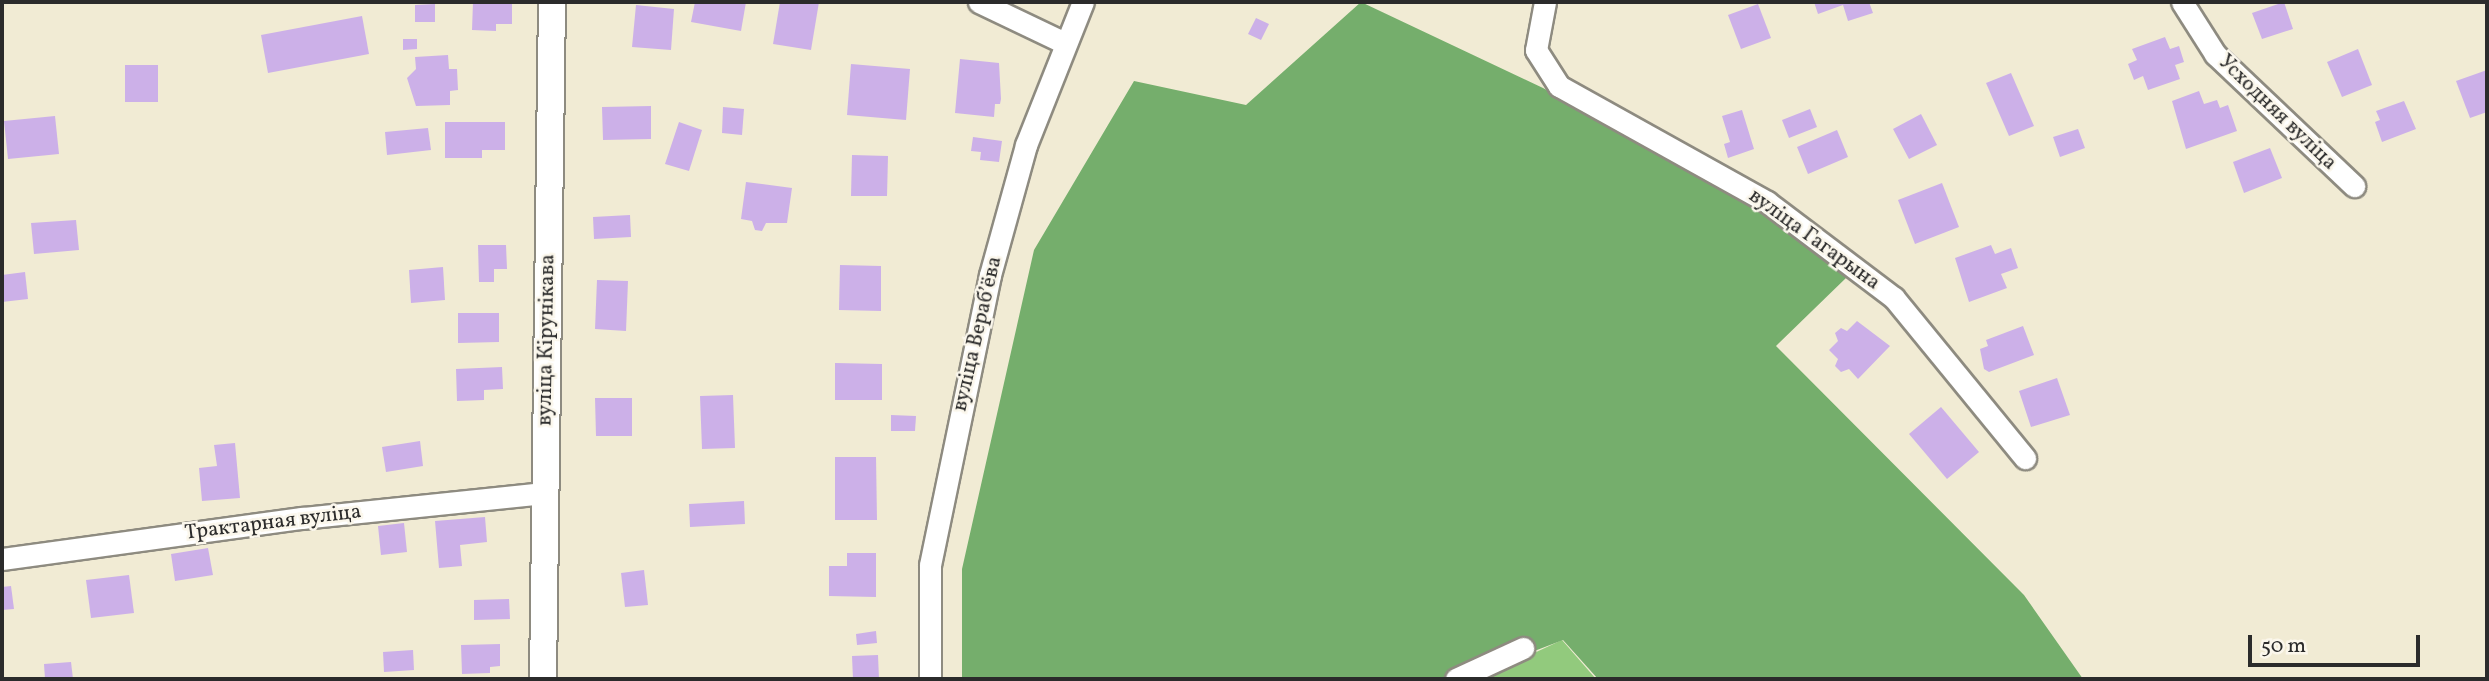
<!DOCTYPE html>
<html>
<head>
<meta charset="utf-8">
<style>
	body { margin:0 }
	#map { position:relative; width:2489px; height:681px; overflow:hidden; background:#f1ebd4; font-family:Vollkorn,serif }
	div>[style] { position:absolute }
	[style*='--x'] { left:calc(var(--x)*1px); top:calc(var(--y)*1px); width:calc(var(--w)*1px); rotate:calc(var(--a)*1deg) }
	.green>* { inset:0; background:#92ca7d }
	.forest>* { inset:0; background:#75ae6c }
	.building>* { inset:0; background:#ccb0e8 }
	.roads { filter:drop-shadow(2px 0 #8e8b80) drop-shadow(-2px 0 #8e8b80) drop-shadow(0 2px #8e8b80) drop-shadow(0 -2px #8e8b80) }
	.minor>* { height:21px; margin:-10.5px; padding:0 10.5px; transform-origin:10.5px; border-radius:10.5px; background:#fff }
	.tertiary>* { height:26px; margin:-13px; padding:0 13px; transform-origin:13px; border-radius:13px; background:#fff }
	span { translate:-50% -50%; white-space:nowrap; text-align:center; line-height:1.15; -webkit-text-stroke:5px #fbf7ec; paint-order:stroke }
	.street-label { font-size:21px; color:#2b2b2b }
	.frame { position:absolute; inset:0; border:4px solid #2b2b2b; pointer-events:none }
	.scale { position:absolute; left:2248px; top:635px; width:172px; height:32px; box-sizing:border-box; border:4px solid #2b2b2b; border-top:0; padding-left:9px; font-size:21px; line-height:24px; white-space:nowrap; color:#2b2b2b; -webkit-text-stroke:5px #fbf7ec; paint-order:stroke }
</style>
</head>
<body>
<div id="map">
	<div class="green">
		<i style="clip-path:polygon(1562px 640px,1596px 679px,1478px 679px)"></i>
	</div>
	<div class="forest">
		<i style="clip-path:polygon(1361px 2px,1543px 88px,1760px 210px,1847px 277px,1776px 346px,2024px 595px,2083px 679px,1598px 679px,1563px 640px,1461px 679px,962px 679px,962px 569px,1034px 250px,1134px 81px,1246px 105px)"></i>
	</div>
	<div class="building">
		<i style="clip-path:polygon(473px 2px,512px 2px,512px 24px,496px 24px,496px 31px,472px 30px)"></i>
		<i style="clip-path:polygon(695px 2px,746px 2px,741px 31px,691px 22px)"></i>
		<i style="clip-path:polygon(780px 2px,819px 2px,811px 50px,773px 44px)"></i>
		<i style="clip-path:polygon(1814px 2px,1869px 2px,1873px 13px,1848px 21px,1843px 5px,1818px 14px)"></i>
		<i style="clip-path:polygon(2284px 2px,2293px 29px,2262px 39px,2252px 13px)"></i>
		<i style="clip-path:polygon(435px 4px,435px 22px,415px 22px,415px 5px)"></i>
		<i style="clip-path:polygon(1758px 4px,1771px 38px,1741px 49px,1728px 15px)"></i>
		<i style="clip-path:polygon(636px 5px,674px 9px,671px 50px,632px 47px)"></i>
		<i style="clip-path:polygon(362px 16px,369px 54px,268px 73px,261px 35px)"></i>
		<i style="clip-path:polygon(1256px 18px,1269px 24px,1261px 40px,1248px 34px)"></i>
		<i style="clip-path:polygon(2165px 37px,2170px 49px,2179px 46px,2184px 62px,2175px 65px,2180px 79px,2148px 90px,2143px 76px,2134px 80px,2128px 64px,2137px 60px,2132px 49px)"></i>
		<i style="clip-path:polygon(403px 39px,417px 39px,417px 49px,403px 50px)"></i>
		<i style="clip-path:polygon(2358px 49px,2372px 85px,2342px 97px,2327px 62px)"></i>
		<i style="clip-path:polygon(448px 55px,449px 69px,457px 69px,458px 90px,450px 91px,450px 105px,416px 106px,407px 78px,416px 69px,415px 57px)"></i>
		<i style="clip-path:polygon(960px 59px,999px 63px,1001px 99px,1000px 104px,995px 104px,994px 117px,955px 113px)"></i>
		<i style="clip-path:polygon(851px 64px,910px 69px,906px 120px,847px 115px)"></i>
		<i style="clip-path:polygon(125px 65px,158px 65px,158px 102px,125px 102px)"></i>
		<i style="clip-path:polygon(2487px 70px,2487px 112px,2470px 118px,2456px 81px)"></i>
		<i style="clip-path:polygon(2011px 73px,2034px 126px,2009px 136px,1986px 83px)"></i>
		<i style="clip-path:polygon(2199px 91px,2204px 104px,2217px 100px,2220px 108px,2228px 105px,2237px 131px,2186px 149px,2172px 101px)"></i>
		<i style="clip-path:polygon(2404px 101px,2416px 129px,2382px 142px,2375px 122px,2380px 120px,2376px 111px)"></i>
		<i style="clip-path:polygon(651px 106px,651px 139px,603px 140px,602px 107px)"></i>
		<i style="clip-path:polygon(723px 107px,744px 109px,742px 135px,722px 133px)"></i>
		<i style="clip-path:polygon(1810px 109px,1817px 127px,1789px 138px,1782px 120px)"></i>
		<i style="clip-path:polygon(1742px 110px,1754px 149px,1728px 158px,1724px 144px,1730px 142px,1722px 116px)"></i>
		<i style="clip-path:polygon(1921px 114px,1937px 145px,1909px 159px,1893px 129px)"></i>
		<i style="clip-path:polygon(55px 116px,59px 154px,8px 159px,4px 121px)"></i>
		<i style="clip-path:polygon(445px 122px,505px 122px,505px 150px,482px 150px,482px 158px,445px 158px)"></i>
		<i style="clip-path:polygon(679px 122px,702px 130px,689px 171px,665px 164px)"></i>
		<i style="clip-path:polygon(428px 128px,431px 150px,387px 155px,385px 132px)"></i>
		<i style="clip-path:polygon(2078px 129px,2085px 148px,2060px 157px,2053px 137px)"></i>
		<i style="clip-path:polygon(1837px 130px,1848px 157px,1808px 174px,1797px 147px)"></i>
		<i style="clip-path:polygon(973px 137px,1002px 141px,999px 162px,980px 160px,981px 152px,971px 151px)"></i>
		<i style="clip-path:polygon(2270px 148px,2282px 178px,2244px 193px,2233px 162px)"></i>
		<i style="clip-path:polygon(852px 155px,888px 156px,887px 196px,851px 196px)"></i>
		<i style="clip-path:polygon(746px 182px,792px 188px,787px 223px,766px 223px,762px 231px,755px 230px,752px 221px,741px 219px)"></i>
		<i style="clip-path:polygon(1942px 183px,1959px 227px,1915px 244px,1898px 200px)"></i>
		<i style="clip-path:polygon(630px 215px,631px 237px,594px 239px,593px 217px)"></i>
		<i style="clip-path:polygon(76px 220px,79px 250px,34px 254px,31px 223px)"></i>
		<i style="clip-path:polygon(478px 245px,506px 245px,507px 269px,494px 269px,494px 282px,479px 282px)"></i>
		<i style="clip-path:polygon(1991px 245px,1995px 254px,2011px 248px,2018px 268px,2001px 274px,2007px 288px,1969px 302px,1955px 258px)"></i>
		<i style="clip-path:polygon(840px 265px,881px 266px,881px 311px,839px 310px)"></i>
		<i style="clip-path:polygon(443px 267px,445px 300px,411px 303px,409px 270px)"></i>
		<i style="clip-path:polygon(25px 272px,28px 299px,2px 302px,2px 275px)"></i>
		<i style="clip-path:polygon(597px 280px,628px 281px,626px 331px,595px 329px)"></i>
		<i style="clip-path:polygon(458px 313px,499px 313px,499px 342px,458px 343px)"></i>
		<i style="clip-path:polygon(1857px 321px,1890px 346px,1858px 379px,1849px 369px,1841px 372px,1835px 366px,1838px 359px,1829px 350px,1838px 341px,1835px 333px,1841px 328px,1847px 331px)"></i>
		<i style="clip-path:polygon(2023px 326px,2034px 355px,1989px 372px,1984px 369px,1980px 349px,1988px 346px,1986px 340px)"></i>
		<i style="clip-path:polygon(835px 363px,882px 364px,882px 400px,835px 400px)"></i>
		<i style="clip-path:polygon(502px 367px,503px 389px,484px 390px,484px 400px,457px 401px,456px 369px)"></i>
		<i style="clip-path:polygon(2057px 378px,2070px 415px,2031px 427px,2019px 391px)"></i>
		<i style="clip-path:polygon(733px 395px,735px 448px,702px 449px,700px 396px)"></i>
		<i style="clip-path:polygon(595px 398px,632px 398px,632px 436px,596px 436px)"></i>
		<i style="clip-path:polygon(1941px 407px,1979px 452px,1947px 479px,1909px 434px)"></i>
		<i style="clip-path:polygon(891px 415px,916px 416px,915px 431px,891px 431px)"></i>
		<i style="clip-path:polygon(420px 441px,423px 466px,386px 472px,382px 447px)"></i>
		<i style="clip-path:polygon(235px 443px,240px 498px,202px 501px,199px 468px,217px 466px,214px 445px)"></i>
		<i style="clip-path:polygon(835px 457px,876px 457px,877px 520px,835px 520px)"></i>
		<i style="clip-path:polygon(744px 501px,745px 524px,690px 527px,689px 504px)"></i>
		<i style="clip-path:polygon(485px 517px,487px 542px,460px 545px,462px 566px,439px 568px,435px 521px)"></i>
		<i style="clip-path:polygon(404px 523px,407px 552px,381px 555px,378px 526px)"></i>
		<i style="clip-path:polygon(208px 548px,213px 575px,175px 581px,171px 554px)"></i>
		<i style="clip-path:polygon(847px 553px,876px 553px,876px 597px,829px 596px,829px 566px,847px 566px)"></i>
		<i style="clip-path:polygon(644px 570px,648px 605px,625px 607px,621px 573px)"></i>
		<i style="clip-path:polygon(129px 575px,134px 613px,91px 618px,86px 580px)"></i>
		<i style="clip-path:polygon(11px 586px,14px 609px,2px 610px,2px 587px)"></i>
		<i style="clip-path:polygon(509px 599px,510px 619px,474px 620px,474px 600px)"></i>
		<i style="clip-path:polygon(876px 631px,877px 643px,857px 645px,856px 634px)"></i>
		<i style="clip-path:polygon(500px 644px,500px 666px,490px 667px,490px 673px,462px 674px,461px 645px)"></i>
		<i style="clip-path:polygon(413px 650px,414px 670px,384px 672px,383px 652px)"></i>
		<i style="clip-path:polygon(878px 655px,879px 679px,853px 679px,852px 656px)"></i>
		<i style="clip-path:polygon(71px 662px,73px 679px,45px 679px,44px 664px)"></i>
	</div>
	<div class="roads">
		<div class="minor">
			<i style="--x:979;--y:2;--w:95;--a:25.5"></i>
			<i style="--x:1545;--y:2;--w:49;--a:100.6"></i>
			<i style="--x:1536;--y:50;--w:43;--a:57.4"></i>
			<i style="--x:1559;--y:86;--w:238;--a:29.1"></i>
			<i style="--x:1767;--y:202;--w:159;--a:37.1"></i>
			<i style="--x:1894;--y:298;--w:207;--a:50.7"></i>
			<i style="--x:2182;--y:2;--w:62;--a:57.6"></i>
			<i style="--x:2215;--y:54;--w:192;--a:43.5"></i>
			<i style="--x:2;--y:559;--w:303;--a:-7.8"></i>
			<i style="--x:302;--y:518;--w:245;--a:-5.9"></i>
			<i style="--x:930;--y:679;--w:114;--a:-90"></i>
			<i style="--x:930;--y:565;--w:296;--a:-78.3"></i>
			<i style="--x:990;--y:275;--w:135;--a:-74.5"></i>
			<i style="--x:1026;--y:145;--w:154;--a:-68.3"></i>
			<i style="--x:1456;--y:679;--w:74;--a:-24.8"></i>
		</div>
		<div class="tertiary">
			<i style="--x:543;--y:679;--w:677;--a:-89.24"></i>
		</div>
	</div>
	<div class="street-label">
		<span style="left:2277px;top:113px;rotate:44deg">Усходняя вуліца</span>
		<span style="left:1814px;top:240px;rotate:36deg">вуліца Гагарына</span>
		<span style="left:978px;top:334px;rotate:-77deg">вуліца Верабʼёва</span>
		<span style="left:547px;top:340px;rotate:-89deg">вуліца Кірунікава</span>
		<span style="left:273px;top:523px;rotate:-7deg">Трактарная вуліца</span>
	</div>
	<div class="frame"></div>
	<div class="scale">50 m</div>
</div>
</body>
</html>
